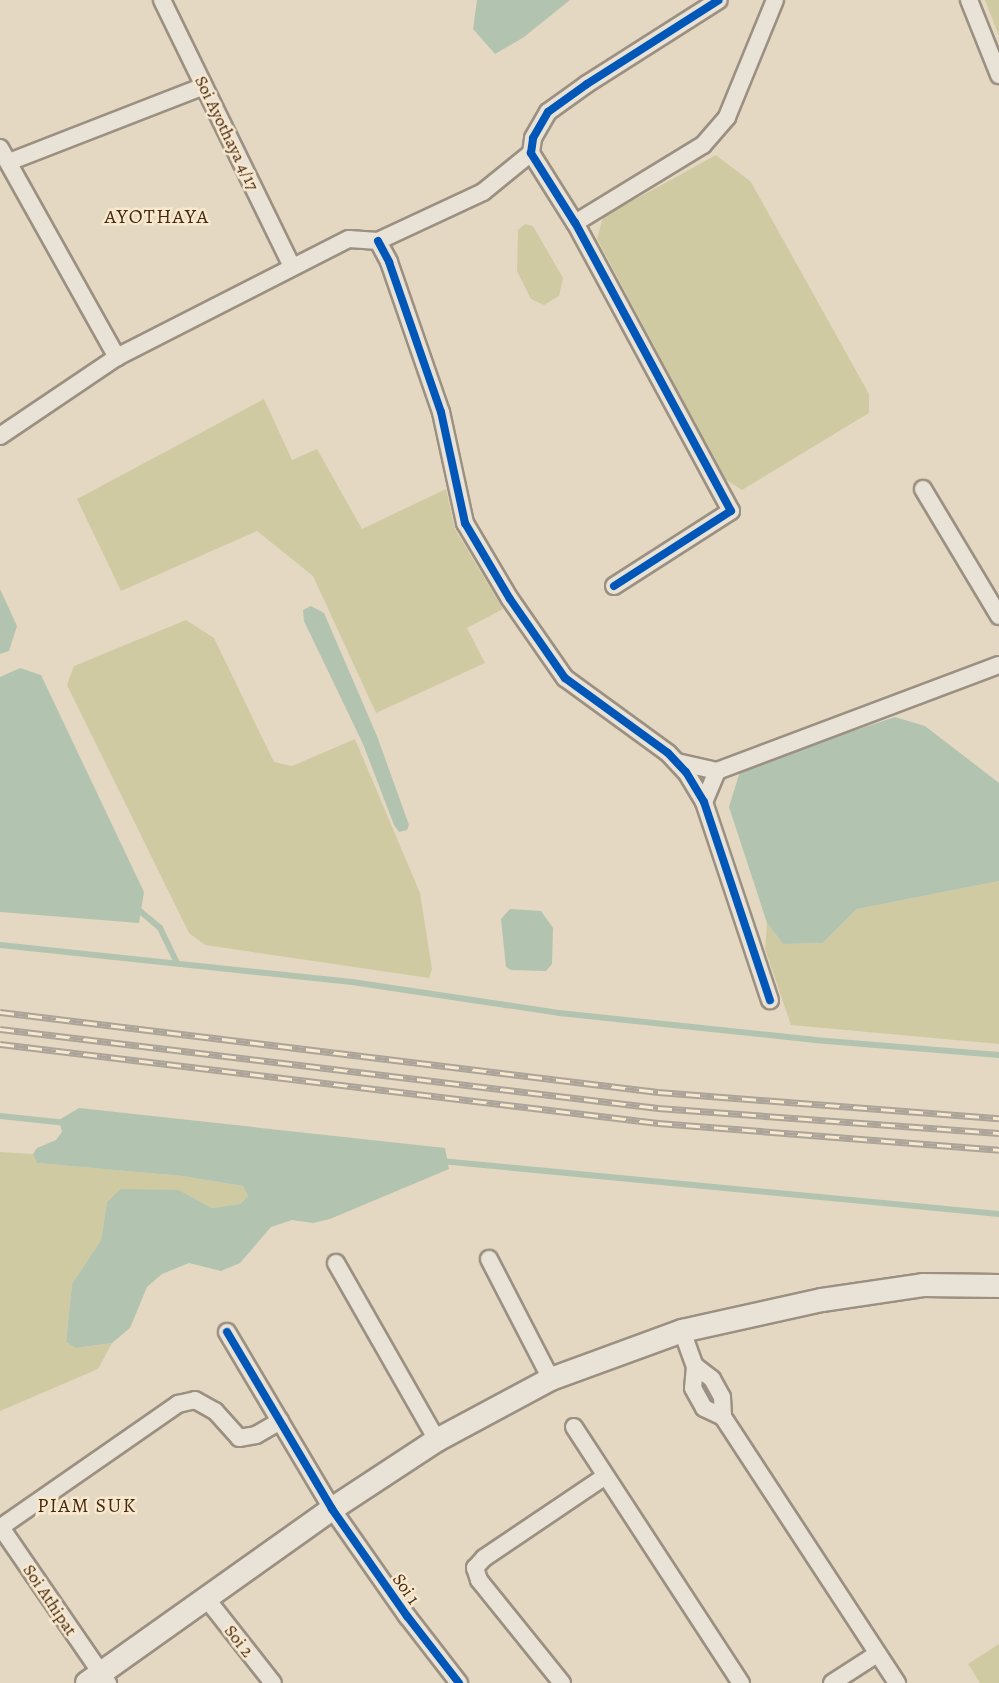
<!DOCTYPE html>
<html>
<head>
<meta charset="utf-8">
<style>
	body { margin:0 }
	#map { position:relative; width:999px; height:1683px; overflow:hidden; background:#e4d8c2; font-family:Alegreya,serif }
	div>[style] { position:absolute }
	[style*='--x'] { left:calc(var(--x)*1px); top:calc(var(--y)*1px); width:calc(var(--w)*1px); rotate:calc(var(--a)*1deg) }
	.green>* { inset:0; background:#d0caa3 }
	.water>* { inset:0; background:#b2c4af }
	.stream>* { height:6px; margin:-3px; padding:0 3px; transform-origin:3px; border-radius:3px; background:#b2c4af }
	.roads { filter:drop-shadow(2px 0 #9b9081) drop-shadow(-2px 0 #9b9081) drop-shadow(0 2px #9b9081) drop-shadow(0 -2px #9b9081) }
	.minor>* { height:16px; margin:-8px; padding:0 8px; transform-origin:8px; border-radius:8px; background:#e9e2d7 }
	.secondary>* { height:22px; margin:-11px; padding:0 11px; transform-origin:11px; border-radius:11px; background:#e9e2d7 }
	.rail>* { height:7px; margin-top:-3.5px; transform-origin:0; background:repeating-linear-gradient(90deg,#f7e8ce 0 14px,#aca499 0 28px); box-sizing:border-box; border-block:2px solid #aca499 }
	.cycleway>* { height:8px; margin:-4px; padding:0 4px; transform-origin:4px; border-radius:4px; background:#0057b8 }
	span { translate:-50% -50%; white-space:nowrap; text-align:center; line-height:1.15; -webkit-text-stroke:5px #f7e8ce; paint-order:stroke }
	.street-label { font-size:18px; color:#472912 }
	.neighbourhood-label { font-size:20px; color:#472912; letter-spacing:1.5px }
</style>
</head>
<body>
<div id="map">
	<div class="green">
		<i style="clip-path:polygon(985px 0,999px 0,999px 36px)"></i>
		<i style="clip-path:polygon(716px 155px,751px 182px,869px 394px,869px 413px,742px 490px,725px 479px,597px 239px,603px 217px)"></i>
		<i style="clip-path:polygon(525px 224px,533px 226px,563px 278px,559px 296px,544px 305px,531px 299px,517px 271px,518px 230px)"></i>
		<i style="clip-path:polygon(264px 399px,292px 460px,317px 449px,362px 529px,446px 489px,455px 529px,503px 609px,467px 628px,485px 663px,376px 713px,313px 576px,257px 531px,121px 591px,77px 499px)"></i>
		<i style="clip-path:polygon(186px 620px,214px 638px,274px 762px,292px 766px,355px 739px,420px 893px,432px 969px,429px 978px,205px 945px,189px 933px,67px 685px,74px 666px)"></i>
		<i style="clip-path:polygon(999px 881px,999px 1044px,791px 1025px,765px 949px,767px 923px,783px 944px,823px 943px,857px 909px)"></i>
		<i style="clip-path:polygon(0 1152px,33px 1154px,37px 1163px,182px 1176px,243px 1186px,248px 1196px,240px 1204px,212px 1208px,179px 1190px,107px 1202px,101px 1240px,72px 1284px,66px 1342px,76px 1348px,112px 1343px,98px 1369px,0 1411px)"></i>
		<i style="clip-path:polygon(999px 1644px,999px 1683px,980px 1683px,968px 1664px)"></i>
	</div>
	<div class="water">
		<i style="clip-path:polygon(477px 0,570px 0,524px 37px,495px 54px,473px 29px)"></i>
		<i style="clip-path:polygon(0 589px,17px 626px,9px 651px,0 654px)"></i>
		<i style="clip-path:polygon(311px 606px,324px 613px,377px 736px,409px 825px,407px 830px,399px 832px,394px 825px,363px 744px,304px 621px,303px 610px)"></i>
		<i style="clip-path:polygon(20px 668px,41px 675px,144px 892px,139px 923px,0 912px,0 677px)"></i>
		<i style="clip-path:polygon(895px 717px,925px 726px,999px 783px,999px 881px,857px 909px,823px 943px,783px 944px,767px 923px,729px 807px,741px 768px)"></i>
		<i style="clip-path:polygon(510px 909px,541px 911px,553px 928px,552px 964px,546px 971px,511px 970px,506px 967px,501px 919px)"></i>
		<i style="clip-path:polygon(79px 1108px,445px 1148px,449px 1169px,330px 1219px,313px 1223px,292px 1220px,271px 1227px,240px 1263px,221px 1271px,189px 1263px,162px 1274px,147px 1287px,130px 1328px,112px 1343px,76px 1348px,66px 1342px,72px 1284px,101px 1240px,107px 1202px,121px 1189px,179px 1190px,212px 1208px,240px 1204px,248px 1196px,243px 1186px,182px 1176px,37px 1163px,33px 1154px,37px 1148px,56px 1140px,62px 1132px,59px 1120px)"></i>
	</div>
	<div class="stream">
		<i style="--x:134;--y:906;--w:34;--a:40"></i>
		<i style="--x:160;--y:928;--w:39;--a:64"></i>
		<i style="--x:0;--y:945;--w:354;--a:6"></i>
		<i style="--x:352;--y:982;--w:209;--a:8.5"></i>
		<i style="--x:559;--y:1013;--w:256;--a:6"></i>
		<i style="--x:814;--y:1040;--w:186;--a:4.6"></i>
		<i style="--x:0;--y:1116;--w:67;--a:6"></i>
		<i style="--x:441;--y:1161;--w:561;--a:5.43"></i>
	</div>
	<div class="roads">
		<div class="minor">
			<i style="--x:162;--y:0;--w:296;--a:64"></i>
			<i style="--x:969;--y:0;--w:81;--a:68.2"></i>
			<i style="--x:0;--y:148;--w:240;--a:60.8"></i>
			<i style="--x:9;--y:162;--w:209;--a:-21.3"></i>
			<i style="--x:575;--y:223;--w:150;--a:-31.4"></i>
			<i style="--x:703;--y:145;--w:37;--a:-49"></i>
			<i style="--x:727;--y:117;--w:126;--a:-67.7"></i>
			<i style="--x:378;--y:241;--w:24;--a:62"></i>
			<i style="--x:389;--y:262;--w:159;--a:70.9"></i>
			<i style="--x:441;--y:412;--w:114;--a:77.8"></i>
			<i style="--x:465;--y:523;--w:88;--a:59.4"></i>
			<i style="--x:510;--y:599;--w:96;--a:55.2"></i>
			<i style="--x:565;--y:678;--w:127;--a:36.1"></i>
			<i style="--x:668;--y:753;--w:26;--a:47"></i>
			<i style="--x:686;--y:772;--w:35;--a:59"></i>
			<i style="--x:704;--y:802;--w:209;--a:71.6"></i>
			<i style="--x:0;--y:436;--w:141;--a:-34"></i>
			<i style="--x:117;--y:357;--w:260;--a:-27"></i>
			<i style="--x:349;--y:239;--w:29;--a:4"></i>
			<i style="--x:378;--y:241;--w:116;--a:-25"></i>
			<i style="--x:483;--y:192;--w:62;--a:-39.1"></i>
			<i style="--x:923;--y:489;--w:148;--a:59.1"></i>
			<i style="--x:614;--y:586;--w:139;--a:-32.7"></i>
			<i style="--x:731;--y:511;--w:328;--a:-118.4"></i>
			<i style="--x:575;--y:223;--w:83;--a:-122.2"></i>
			<i style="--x:531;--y:153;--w:15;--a:-82"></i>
			<i style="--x:533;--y:138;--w:30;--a:-60"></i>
			<i style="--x:548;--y:112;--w:48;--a:-35.7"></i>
			<i style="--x:587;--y:84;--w:156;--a:-32.5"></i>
			<i style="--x:677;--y:762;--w:41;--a:12.7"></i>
			<i style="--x:717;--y:771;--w:301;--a:-20.6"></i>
			<i style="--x:704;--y:802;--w:34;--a:-67"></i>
			<i style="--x:489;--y:1259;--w:135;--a:62.7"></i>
			<i style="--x:336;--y:1263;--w:204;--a:60.3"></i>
			<i style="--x:682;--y:1331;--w:37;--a:70"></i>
			<i style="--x:695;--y:1366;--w:22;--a:95"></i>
			<i style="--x:693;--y:1388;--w:23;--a:61"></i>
			<i style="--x:704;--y:1408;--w:21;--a:25"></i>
			<i style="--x:227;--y:1332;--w:206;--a:59.3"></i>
			<i style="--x:332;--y:1509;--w:131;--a:55"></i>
			<i style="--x:407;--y:1616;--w:85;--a:52.2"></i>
			<i style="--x:695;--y:1366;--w:21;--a:37"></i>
			<i style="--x:712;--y:1379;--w:21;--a:61"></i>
			<i style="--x:722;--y:1397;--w:20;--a:87"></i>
			<i style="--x:723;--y:1417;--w:318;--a:56.8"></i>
			<i style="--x:574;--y:1427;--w:306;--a:56.9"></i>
			<i style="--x:0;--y:1526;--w:191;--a:55.5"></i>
			<i style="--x:1;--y:1527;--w:216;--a:-34.8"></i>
			<i style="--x:178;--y:1404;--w:17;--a:-13"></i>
			<i style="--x:195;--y:1400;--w:23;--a:29"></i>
			<i style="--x:215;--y:1411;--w:36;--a:48"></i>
			<i style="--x:239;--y:1438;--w:17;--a:-10"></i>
			<i style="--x:256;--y:1435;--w:28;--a:-30"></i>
			<i style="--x:206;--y:1598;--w:108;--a:51.8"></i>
			<i style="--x:562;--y:1683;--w:132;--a:-128.9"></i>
			<i style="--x:479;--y:1580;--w:13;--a:-108"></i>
			<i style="--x:475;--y:1568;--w:13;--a:-48"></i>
			<i style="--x:484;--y:1558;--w:145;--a:-34"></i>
			<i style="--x:832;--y:1683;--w:54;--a:-32.8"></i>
		</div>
		<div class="secondary">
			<i style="--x:87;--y:1683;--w:301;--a:-35.4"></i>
			<i style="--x:332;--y:1509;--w:126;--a:-33.3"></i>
			<i style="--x:437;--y:1440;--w:129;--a:-28.2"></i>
			<i style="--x:551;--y:1379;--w:140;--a:-20.1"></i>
			<i style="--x:682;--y:1331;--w:143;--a:-12.5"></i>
			<i style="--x:822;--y:1300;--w:102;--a:-8.4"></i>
			<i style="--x:923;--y:1285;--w:76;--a:0.8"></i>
		</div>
	</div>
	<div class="rail">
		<i style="--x:0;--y:1012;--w:663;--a:6.93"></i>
		<i style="--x:658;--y:1092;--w:342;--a:4.4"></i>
		<i style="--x:0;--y:1029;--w:663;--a:6.85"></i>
		<i style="--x:658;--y:1108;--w:342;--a:4.2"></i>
		<i style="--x:0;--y:1044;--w:663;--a:6.85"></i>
		<i style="--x:658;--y:1123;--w:342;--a:4.5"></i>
	</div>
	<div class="cycleway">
		<i style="--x:378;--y:241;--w:24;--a:62"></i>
		<i style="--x:389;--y:262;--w:159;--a:70.9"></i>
		<i style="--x:441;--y:412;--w:114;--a:77.8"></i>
		<i style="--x:465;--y:523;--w:88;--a:59.4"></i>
		<i style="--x:510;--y:599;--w:96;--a:55.2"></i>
		<i style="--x:565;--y:678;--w:127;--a:36.1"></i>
		<i style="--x:668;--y:753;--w:26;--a:47"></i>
		<i style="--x:686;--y:772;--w:35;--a:59"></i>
		<i style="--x:704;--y:802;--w:209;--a:71.6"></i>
		<i style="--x:614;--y:586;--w:139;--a:-32.7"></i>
		<i style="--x:731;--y:511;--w:328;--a:-118.4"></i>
		<i style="--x:575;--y:223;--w:83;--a:-122.2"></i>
		<i style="--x:531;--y:153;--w:15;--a:-82"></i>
		<i style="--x:533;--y:138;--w:30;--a:-60"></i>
		<i style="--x:548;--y:112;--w:48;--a:-35.7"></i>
		<i style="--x:587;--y:84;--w:156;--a:-32.5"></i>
		<i style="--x:227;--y:1332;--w:206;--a:59.3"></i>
		<i style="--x:332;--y:1509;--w:131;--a:55"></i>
		<i style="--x:407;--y:1616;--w:85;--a:52.2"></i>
	</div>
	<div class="street-label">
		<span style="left:227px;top:133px;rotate:64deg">Soi Ayothaya 4/17</span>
		<span style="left:406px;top:1589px;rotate:55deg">Soi 1</span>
		<span style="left:50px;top:1600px;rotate:56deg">Soi Athipat</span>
		<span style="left:239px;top:1641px;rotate:52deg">Soi 2</span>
	</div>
	<div class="neighbourhood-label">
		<span style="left:157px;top:216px">AYOTHAYA</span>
		<span style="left:87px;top:1505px">PIAM SUK</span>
	</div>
</div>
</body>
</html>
